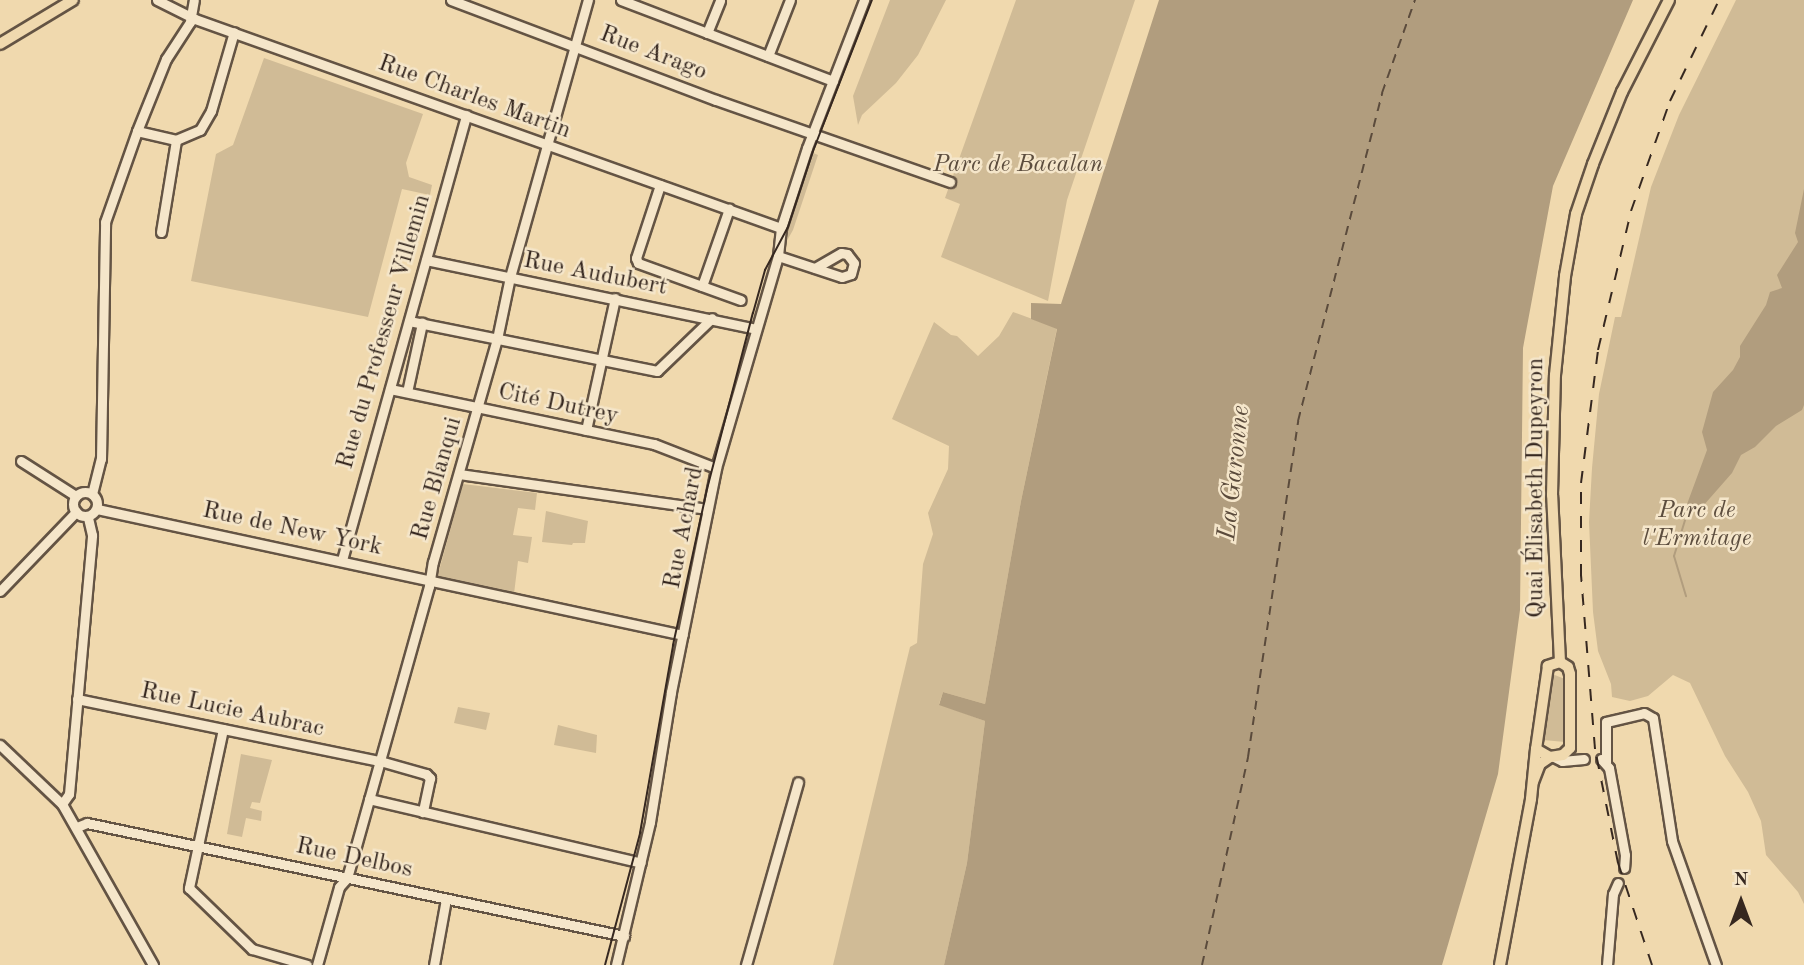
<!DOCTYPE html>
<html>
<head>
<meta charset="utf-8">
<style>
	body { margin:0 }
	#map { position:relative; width:1804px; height:965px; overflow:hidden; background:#f0d9ae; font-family:"Old Standard TT",serif }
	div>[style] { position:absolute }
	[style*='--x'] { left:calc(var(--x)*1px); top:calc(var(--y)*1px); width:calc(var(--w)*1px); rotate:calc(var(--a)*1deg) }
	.green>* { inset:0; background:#d0bb96 }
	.water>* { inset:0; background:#b19d7e }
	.stream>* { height:2px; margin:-1px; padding:0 1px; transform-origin:1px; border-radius:1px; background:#b19d7e }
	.ferry>* { height:2px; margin-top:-1px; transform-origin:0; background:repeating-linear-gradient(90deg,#5b4b3c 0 9px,transparent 0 16px) }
	.roads { filter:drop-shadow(2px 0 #645444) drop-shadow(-2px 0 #645444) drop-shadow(0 2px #645444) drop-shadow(0 -2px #645444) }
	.minor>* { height:9px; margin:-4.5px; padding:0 4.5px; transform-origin:4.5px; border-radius:4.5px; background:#f5e6ca }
	.minor>.ring { margin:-4.5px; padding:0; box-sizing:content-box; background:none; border:9px solid #f5e6ca; border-radius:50% }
	.major>* { height:10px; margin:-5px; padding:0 5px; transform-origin:5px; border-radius:5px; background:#f0d9ae }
	.tram>* { height:2px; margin:-1px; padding:0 1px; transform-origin:1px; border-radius:1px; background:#362820 }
	.rail>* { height:2px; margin-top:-1px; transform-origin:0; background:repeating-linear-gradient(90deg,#362820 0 12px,transparent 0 24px) }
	span { translate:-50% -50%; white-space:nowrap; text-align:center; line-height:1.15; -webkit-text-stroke:5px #f5e6ca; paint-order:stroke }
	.street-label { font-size:24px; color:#362820 }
	.park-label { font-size:24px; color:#5c4d3e; font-style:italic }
	.water-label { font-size:26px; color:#5b4b3c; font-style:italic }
	.north { position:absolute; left:1706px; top:867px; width:70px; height:70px; -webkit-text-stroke:5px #f5e6ca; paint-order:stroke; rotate:0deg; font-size:19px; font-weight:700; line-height:28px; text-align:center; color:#362820 }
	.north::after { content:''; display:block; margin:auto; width:24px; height:32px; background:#362820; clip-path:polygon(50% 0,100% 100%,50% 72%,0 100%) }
</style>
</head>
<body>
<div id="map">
	<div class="green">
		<i style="clip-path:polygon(890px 0,946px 0,918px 55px,896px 83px,862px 115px,858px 125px,853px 96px)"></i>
		<i style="clip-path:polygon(1016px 0,1135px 0,1067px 200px,1048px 301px,941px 257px,960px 204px,945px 198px)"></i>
		<i style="clip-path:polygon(1736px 0,1804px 0,1804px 904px,1798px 892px,1766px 855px,1761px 821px,1748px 792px,1725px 756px,1690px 683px,1673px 675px,1648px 696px,1630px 701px,1612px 697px,1611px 684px,1598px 651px,1593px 612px,1589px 522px,1592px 468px,1599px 394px,1615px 317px,1621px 317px,1651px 187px,1679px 115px)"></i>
		<i style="clip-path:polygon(264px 58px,423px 114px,406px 163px,409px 177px,432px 185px,430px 195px,402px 189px,368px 317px,191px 281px,216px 154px,233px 145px)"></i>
		<i style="clip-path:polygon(811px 152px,818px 155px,793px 230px,784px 246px,782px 235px)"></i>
		<i style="clip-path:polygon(1013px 312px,1057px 328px,1021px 501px,985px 704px,943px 692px,939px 704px,985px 721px,967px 863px,944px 965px,833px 965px,910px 647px,917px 643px,923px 564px,933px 534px,928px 513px,948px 469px,949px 446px,892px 419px,934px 322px,951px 335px,957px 336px,978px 356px,999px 336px)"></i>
		<i style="clip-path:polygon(463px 484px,537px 493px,535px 510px,518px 508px,513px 535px,532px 537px,528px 563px,518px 561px,514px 594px,437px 578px)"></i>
		<i style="clip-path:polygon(546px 511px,588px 521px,585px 543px,573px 543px,572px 545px,542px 542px)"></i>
		<i style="clip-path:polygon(1552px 674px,1565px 679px,1565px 742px,1543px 740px)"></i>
		<i style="clip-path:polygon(458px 707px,490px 713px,486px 730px,454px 723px)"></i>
		<i style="clip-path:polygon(558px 725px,597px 735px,596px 753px,554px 745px)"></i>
		<i style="clip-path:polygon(241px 754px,272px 760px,260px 803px,252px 802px,250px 808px,262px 811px,261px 821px,246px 818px,242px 837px,227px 834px)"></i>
	</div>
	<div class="water">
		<i style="clip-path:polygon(1159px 0,1633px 0,1553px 186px,1523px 348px,1520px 610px,1498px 774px,1442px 965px,944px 965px,967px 863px,985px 721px,939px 705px,943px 692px,985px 704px,1021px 501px,1057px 329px,1031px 319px,1031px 303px,1061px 304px)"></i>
		<i style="clip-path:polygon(1804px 189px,1804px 405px,1802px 410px,1776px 426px,1755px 447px,1741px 455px,1732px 473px,1703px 506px,1686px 517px,1683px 515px,1707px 450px,1702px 432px,1713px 392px,1733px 370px,1740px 357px,1740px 346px,1766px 305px,1770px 292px,1782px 288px,1777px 275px,1798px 242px,1795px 233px)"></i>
	</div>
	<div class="stream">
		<i style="--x:1686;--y:517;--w:41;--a:107.1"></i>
		<i style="--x:1674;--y:556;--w:42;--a:73.3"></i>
	</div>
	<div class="ferry">
		<i style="--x:1202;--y:965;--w:213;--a:-77.5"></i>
		<i style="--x:1248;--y:757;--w:340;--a:-81.5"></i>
		<i style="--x:1298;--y:421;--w:339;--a:-75.6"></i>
		<i style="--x:1382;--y:93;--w:99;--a:-70.5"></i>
	</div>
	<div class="roads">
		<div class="minor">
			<i style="--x:157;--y:0;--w:42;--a:26.6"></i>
			<i style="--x:195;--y:19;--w:622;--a:19.63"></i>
			<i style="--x:451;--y:0;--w:283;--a:20.7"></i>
			<i style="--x:716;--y:100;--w:248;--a:19.3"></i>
			<i style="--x:621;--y:0;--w:227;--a:20.9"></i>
			<i style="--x:707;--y:33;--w:35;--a:-68"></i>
			<i style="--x:768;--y:56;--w:60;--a:-68.6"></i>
			<i style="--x:137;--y:131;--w:40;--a:13"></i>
			<i style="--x:176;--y:140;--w:26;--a:-23"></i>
			<i style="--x:200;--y:130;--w:22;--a:-60"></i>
			<i style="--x:211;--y:111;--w:82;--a:-73.8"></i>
			<i style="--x:660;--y:185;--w:77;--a:108.2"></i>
			<i style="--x:636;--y:258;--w:5;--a:68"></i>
			<i style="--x:638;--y:263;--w:109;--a:19.8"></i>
			<i style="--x:161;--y:232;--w:93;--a:-80.7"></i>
			<i style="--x:778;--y:256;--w:67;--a:18.2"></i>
			<i style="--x:842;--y:277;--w:9;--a:-18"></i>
			<i style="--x:851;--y:274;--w:11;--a:-75"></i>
			<i style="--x:854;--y:263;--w:11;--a:-128"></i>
			<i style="--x:847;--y:254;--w:6;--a:-171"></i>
			<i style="--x:841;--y:253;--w:30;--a:150"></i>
			<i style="--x:426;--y:260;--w:337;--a:11.8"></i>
			<i style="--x:702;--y:286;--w:82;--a:-70.7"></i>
			<i style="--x:409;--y:321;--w:253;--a:11.4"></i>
			<i style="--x:657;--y:371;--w:76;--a:-43.9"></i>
			<i style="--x:390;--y:389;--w:270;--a:11.8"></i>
			<i style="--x:654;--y:444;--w:66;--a:21.2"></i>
			<i style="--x:407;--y:392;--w:71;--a:-77.7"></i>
			<i style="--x:586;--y:430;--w:135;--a:-77.6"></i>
			<i style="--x:21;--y:461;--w:65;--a:32.5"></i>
			<i style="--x:459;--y:474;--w:251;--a:8"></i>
			<i class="ring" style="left:73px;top:492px;width:15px;height:15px"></i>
			<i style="--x:92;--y:494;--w:36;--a:-76"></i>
			<i style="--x:101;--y:459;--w:237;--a:-89"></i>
			<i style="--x:105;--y:222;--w:96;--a:-70.6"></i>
			<i style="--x:137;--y:131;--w:78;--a:-68.1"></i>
			<i style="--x:166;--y:59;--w:44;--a:-57"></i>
			<i style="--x:190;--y:22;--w:22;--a:-80"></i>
			<i style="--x:97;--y:509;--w:599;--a:12.13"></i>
			<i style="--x:342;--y:560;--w:462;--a:-74.4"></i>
			<i style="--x:0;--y:591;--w:110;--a:-46.1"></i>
			<i style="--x:77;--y:699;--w:309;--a:11.6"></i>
			<i style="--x:380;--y:761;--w:48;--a:15.8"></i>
			<i style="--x:426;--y:774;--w:6;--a:45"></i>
			<i style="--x:430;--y:778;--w:35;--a:102"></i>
			<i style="--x:223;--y:729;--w:163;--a:102.1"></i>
			<i style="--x:189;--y:888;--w:88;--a:44.1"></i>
			<i style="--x:252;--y:949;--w:57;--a:16.2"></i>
			<i style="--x:0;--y:745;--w:86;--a:43.6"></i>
			<i style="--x:62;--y:804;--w:185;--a:60.5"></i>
			<i style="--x:1554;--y:757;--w:9;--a:27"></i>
			<i style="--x:1562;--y:761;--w:22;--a:-5"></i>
			<i style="--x:1601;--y:759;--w:12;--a:48"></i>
			<i style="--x:1609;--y:768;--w:88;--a:79.6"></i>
			<i style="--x:1625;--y:855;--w:13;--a:94"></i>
			<i style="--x:1606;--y:762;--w:40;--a:-90"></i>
			<i style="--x:1606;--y:722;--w:39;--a:-13"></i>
			<i style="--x:1644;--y:713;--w:10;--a:29"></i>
			<i style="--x:1653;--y:718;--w:124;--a:81.2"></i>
			<i style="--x:1672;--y:841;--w:132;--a:70.5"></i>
			<i style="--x:369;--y:799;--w:279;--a:13.2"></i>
			<i style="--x:62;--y:804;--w:12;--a:-55"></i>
			<i style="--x:69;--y:794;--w:260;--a:-84.9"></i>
			<i style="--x:92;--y:535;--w:18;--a:-103"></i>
			<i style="--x:77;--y:827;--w:11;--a:-22"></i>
			<i style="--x:87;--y:823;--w:549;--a:11.88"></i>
			<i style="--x:317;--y:965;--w:81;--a:-74.2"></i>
			<i style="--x:339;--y:887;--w:12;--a:-48"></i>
			<i style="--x:347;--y:878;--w:303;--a:-74.3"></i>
			<i style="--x:429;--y:586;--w:24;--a:-81"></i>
			<i style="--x:433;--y:562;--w:232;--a:-74"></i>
			<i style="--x:497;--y:339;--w:63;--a:-78.2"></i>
			<i style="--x:510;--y:277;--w:288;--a:-74.3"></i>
			<i style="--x:434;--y:965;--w:67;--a:-79.7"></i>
			<i style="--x:616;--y:965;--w:147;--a:-76.6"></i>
			<i style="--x:650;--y:822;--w:132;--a:-80.8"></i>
			<i style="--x:671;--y:692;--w:228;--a:-78.6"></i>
			<i style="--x:716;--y:468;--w:221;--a:-73.7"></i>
			<i style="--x:778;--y:256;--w:28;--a:-84"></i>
			<i style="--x:781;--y:228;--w:84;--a:-72"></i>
			<i style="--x:807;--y:148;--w:159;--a:-68.9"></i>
			<i style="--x:746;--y:965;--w:190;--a:-74.1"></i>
			<i style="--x:1607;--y:965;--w:71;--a:-85.2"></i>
			<i style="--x:1613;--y:894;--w:12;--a:-66"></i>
		</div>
		<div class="major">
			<i style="--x:0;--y:44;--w:85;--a:-31.1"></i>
			<i style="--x:1560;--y:662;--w:167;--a:-92.7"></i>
			<i style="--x:1552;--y:495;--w:120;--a:-88.6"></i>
			<i style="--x:1555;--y:375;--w:100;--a:-84.2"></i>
			<i style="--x:1565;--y:276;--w:63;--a:-79.9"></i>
			<i style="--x:1576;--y:214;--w:53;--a:-71.2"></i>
			<i style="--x:1593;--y:164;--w:78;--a:-68.1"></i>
			<i style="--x:1622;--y:92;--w:103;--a:-62.9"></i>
			<i style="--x:1533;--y:782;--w:19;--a:-69"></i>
			<i style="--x:1540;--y:764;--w:12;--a:-35"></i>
			<i style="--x:1550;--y:757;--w:13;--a:-9"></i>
			<i style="--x:1563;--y:755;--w:10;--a:-45"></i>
			<i style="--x:1570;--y:748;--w:74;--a:-90"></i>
			<i style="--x:1570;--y:674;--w:7;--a:-106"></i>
			<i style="--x:1568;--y:667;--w:9;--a:-148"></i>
			<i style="--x:1560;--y:662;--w:13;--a:162"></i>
			<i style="--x:1548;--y:666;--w:84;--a:98.2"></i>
			<i style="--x:1536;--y:749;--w:16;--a:30"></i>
			<i style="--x:1500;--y:965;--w:169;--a:-79.4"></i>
			<i style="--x:1531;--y:799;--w:50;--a:-84.3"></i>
		</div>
	</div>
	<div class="tram">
		<i style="--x:605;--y:965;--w:137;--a:-75.1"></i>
		<i style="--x:640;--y:833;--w:191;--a:-80"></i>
		<i style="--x:673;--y:645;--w:160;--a:-77.7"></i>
		<i style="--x:707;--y:489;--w:182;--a:-75.4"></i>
		<i style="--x:753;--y:313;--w:45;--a:-74.4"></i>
		<i style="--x:765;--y:270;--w:49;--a:-61.9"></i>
		<i style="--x:788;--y:227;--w:80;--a:-71.8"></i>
		<i style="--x:813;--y:151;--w:162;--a:-68.7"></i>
	</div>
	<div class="rail">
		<i style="--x:1652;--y:965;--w:108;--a:-108.4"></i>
		<i style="--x:1618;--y:863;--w:116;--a:-101.4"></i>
		<i style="--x:1595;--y:749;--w:174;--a:-94.6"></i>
		<i style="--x:1581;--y:576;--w:93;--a:-90"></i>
		<i style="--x:1581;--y:483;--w:134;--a:-82.7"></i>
		<i style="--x:1598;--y:350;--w:143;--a:-76.6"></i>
		<i style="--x:1631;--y:211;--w:117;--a:-70.5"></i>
		<i style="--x:1670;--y:101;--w:112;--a:-64.1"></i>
	</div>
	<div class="street-label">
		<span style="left:653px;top:54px;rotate:21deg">Rue Arago</span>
		<span style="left:474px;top:98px;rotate:20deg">Rue Charles Martin</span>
		<span style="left:595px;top:275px;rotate:11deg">Rue Audubert</span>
		<span style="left:385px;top:332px;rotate:-74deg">Rue du Professeur Villemin</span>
		<span style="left:558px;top:405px;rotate:12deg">Cité Dutrey</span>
		<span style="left:438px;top:479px;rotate:-74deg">Rue Blanqui</span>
		<span style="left:1537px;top:488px;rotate:-90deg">Quai Élisabeth Dupeyron</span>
		<span style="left:685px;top:528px;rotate:-79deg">Rue Achard</span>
		<span style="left:292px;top:530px;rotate:12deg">Rue de New York</span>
		<span style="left:232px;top:711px;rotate:12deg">Rue Lucie Aubrac</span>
		<span style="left:354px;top:859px;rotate:12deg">Rue Delbos</span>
	</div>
	<div class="park-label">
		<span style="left:1018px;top:166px">Parc de Bacalan</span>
		<span style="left:1697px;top:526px">Parc de<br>l'Ermitage</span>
	</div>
	<div class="water-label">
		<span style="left:1235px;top:473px;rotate:-84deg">La Garonne</span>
	</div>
	<div class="north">N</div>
</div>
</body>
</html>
